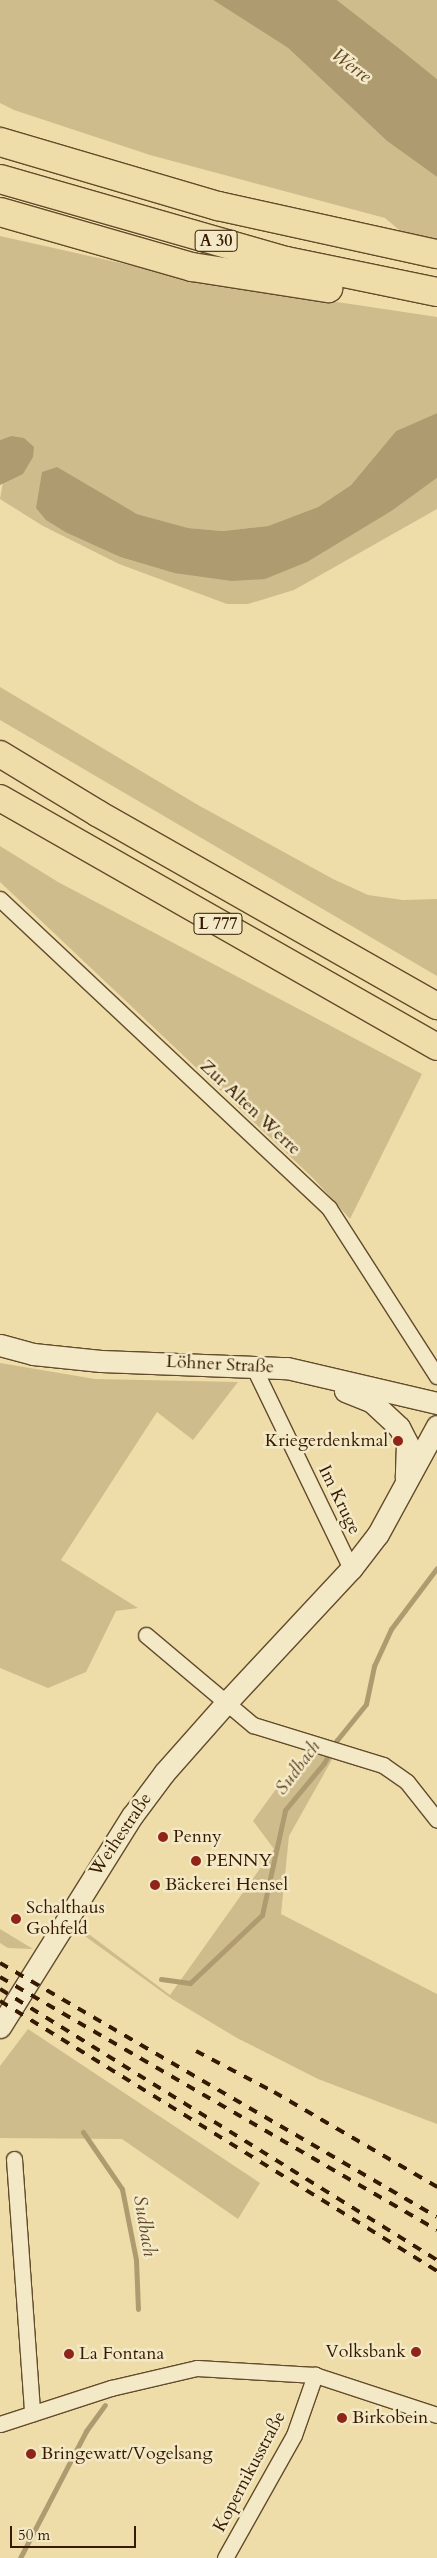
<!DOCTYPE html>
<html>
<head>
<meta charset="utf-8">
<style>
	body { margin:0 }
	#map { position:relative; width:437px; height:2558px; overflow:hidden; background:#eedda9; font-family:Cardo,serif }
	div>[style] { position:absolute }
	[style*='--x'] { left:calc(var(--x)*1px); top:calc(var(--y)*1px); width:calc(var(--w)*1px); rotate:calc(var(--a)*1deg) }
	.green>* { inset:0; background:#cfbc8c }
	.water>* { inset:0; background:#af9b70 }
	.stream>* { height:5px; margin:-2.5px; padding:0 2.5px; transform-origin:2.5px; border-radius:2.5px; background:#af9b70 }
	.roads { filter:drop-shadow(1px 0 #634b2b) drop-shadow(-1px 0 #634b2b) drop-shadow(0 1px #634b2b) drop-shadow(0 -1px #634b2b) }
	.minor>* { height:15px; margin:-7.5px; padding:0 7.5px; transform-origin:7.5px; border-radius:7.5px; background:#f4e9c7 }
	.secondary>* { height:21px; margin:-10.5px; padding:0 10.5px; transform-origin:10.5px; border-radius:10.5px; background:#f4e9c7 }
	.trunk>* { height:26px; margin:-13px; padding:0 13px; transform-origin:13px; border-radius:13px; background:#eedda9 }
	.motorway>* { height:28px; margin:-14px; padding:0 14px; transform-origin:14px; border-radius:14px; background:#eedda9 }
	.rail>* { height:4px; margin-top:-2px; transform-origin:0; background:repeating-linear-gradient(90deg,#351a01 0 9px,transparent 0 18px) }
	.dots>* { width:14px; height:14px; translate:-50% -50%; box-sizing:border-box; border:2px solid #f4e9c7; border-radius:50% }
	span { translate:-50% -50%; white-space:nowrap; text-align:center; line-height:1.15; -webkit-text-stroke:5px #f4e9c7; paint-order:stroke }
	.shield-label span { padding:1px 4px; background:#f4e9c7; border:1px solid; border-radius:4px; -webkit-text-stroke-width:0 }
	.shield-label { font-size:16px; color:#351a01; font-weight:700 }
	.street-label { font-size:18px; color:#351a01 }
	.poi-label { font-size:18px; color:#351a01 }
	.right { translate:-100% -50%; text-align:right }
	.left { translate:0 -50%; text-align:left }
	.water-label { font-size:19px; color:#604728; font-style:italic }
	.scale { position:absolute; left:10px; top:2526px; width:126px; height:22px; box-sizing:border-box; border:2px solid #351a01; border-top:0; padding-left:6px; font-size:15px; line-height:18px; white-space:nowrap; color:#351a01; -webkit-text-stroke:4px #f4e9c7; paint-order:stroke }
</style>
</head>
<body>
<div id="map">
	<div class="green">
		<i style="clip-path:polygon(0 0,213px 0,288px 48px,387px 141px,437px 177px,437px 262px,385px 218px,150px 155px,14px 110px,0 103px)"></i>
		<i style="clip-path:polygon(337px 0,437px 0,437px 79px,400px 49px)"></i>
		<i style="clip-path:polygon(0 236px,210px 283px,437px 317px,437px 413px,396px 431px,351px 485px,318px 507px,268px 526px,223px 531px,187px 528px,137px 514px,102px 495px,67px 533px,120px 557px,174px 573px,353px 533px,393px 510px,437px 478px,437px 509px,294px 590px,248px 604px,227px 604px,119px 564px,43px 526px,0 499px,11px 436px,0 440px)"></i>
		<i style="clip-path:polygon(0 687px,198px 805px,333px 879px,368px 895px,403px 900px,437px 899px,437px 976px,0 720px)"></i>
		<i style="clip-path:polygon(0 846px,58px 882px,422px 1074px,350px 1219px,314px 1179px,0 882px)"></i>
		<i style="clip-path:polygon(0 1363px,95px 1379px,238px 1382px,193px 1440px,157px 1412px,61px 1560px,138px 1608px,116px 1611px,86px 1672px,48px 1688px,0 1668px)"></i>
		<i style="clip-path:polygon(313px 1751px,334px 1756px,289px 1836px,281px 1914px,437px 1994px,437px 2124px,318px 2079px,237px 2038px,172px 1999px,75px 1929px,78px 1926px,170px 1995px,274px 1849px,253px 1821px,276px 1789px,310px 1765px)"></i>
		<i style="clip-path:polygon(0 1929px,33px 1949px,8px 1948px,0 1943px)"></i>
		<i style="clip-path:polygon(28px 2029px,260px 2183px,238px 2219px,122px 2139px,0 2138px,0 2066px)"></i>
	</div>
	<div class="water">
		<i style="clip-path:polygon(213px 0,337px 0,400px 49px,437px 79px,437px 177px,387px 141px,288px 48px)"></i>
		<i style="clip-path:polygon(437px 413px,437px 478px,393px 510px,307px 562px,265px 579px,232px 581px,174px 573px,120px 557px,67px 533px,46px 520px,36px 508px,42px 472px,57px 467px,137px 514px,188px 528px,223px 531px,268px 526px,318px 507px,351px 485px,396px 431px)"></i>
		<i style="clip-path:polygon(11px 436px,24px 438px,34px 447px,33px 457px,23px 474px,0 485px,0 440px)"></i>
	</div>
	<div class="stream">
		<i style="--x:161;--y:1979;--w:29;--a:8"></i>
		<i style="--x:190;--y:1983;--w:99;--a:-43.4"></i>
		<i style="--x:262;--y:1915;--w:107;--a:-77.6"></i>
		<i style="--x:285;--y:1810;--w:61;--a:-50.3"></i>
		<i style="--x:324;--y:1763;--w:26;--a:-61"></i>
		<i style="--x:337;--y:1740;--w:46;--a:-51.1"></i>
		<i style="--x:366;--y:1704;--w:39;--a:-78"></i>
		<i style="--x:374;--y:1666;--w:41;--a:-65.3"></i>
		<i style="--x:391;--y:1629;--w:76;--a:-53"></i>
		<i style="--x:83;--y:2132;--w:69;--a:55.6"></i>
		<i style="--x:122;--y:2189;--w:72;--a:78.8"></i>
		<i style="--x:136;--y:2260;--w:49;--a:87.7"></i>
		<i style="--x:20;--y:2558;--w:143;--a:-62.5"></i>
		<i style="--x:86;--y:2431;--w:32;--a:-54"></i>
	</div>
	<div class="roads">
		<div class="minor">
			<i style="--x:0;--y:899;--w:451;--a:43.2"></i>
			<i style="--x:329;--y:1208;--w:200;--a:57.3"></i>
			<i style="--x:253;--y:1366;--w:225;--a:64.2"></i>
			<i style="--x:146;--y:1635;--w:140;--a:40.1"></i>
			<i style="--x:253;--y:1725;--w:136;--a:17.1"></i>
			<i style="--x:383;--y:1765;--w:29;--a:35"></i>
			<i style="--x:407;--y:1782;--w:48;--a:51.7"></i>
			<i style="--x:14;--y:2159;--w:255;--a:85.9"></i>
			<i style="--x:0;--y:2424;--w:117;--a:-18"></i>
			<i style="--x:111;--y:2388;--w:88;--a:-13.1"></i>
			<i style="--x:197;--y:2368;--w:118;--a:3.4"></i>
			<i style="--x:315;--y:2375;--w:128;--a:18.2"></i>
			<i style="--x:225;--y:2558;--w:141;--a:-60.7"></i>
			<i style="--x:294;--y:2435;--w:64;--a:-70.7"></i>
		</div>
		<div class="secondary">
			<i style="--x:0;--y:1345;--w:34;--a:15"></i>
			<i style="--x:33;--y:1354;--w:68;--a:5.9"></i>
			<i style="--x:101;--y:1361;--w:186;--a:2.2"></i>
			<i style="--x:287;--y:1368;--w:154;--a:13.1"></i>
			<i style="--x:345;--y:1391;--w:29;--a:22"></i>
			<i style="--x:372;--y:1402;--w:37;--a:43"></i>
			<i style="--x:399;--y:1427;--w:18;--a:63"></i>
			<i style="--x:407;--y:1443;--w:35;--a:92"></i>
			<i style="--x:0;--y:2027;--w:249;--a:-58"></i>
			<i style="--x:132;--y:1816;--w:54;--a:-53.3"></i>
			<i style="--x:164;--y:1773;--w:92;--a:-48.5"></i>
			<i style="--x:225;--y:1704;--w:185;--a:-47"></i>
			<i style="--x:351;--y:1569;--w:44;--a:-52.4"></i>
			<i style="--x:378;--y:1534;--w:123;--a:-61.4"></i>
		</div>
		<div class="trunk">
			<i style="--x:0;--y:754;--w:114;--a:31.3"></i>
			<i style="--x:97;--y:813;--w:391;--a:29.6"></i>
			<i style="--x:0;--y:798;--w:503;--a:29.67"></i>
		</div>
		<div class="motorway">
			<i style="--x:0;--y:142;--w:227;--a:16.4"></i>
			<i style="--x:218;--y:206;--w:224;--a:12.4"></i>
			<i style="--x:0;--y:179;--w:298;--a:16"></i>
			<i style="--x:286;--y:261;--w:154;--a:11.6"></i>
			<i style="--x:0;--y:212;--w:200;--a:16"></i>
			<i style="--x:192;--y:267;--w:138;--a:8.8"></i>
		</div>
	</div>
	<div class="rail">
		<i style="--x:0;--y:1963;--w:505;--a:30.17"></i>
		<i style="--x:0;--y:1977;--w:505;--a:30.07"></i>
		<i style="--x:0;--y:1989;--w:514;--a:31.8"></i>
		<i style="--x:0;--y:2001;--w:514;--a:31.71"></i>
		<i style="--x:196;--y:2051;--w:88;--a:27.7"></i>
		<i style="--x:274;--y:2092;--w:189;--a:30.2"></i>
	</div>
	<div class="dots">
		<i style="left:398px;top:1441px;background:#8f2418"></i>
		<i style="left:163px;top:1837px;background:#8f2418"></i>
		<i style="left:196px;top:1861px;background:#8f2418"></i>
		<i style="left:155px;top:1885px;background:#8f2418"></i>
		<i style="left:16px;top:1919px;background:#8f2418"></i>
		<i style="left:416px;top:2352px;background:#8f2418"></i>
		<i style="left:69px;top:2354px;background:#8f2418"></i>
		<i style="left:342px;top:2418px;background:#8f2418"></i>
		<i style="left:31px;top:2454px;background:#8f2418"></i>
	</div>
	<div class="shield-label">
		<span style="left:216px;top:241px">A 30</span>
		<span style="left:218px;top:924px">L 777</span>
	</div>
	<div class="street-label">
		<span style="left:250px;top:1108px;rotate:43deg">Zur Alten Werre</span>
		<span style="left:220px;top:1365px;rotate:3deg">Löhner Straße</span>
		<span style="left:339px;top:1500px;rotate:64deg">Im Kruge</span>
		<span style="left:121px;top:1835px;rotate:-56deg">Weihestraße</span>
		<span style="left:250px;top:2472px;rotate:-62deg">Kopernikusstraße</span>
	</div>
	<div class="poi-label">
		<span class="right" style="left:388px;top:1441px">Kriegerdenkmal</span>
		<span class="left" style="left:173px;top:1837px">Penny</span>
		<span class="left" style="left:206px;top:1861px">PENNY</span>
		<span class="left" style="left:165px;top:1885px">Bäckerei Hensel</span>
		<span class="left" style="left:26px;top:1919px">Schalthaus<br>Gohfeld</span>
		<span class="right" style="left:406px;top:2352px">Volksbank</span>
		<span class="left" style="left:79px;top:2354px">La Fontana</span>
		<span class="left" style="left:352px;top:2418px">Birkobein</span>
		<span class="left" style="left:41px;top:2454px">Bringewatt/Vogelsang</span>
	</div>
	<div class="water-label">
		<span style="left:351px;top:66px;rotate:37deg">Werre</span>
		<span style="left:298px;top:1768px;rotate:-53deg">Sudbach</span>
		<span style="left:144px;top:2226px;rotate:80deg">Sudbach</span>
	</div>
	<div class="scale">50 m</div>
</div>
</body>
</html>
